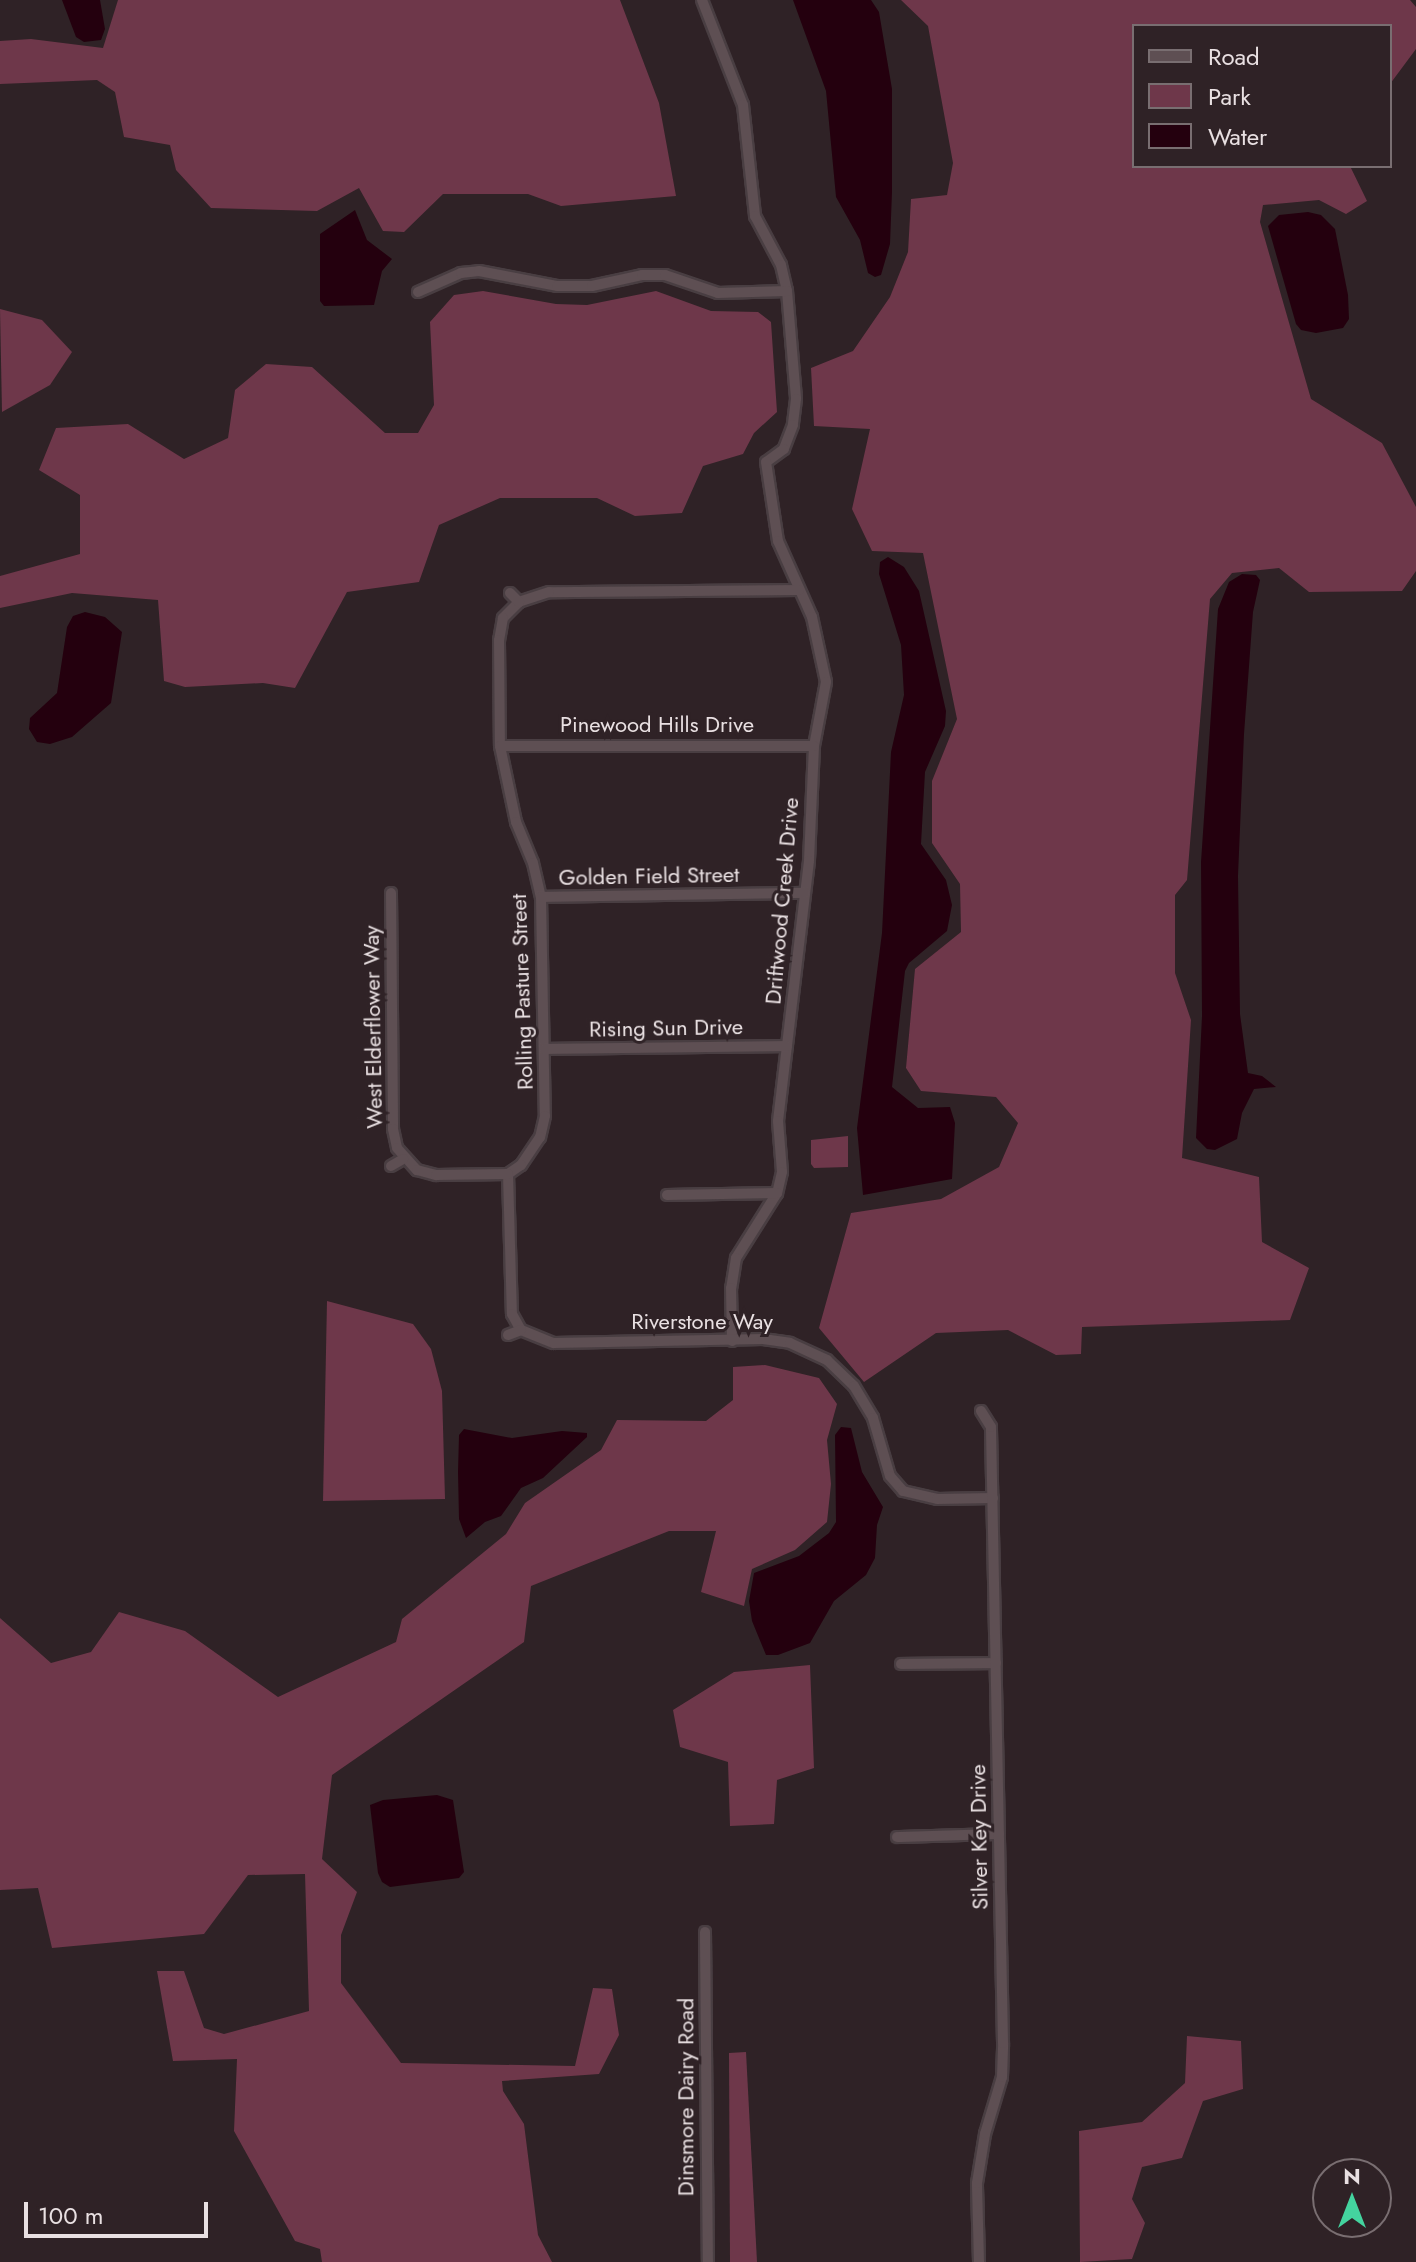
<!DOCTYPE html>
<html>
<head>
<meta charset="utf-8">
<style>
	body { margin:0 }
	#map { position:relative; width:1416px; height:2262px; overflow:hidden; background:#2f2226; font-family:Jost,sans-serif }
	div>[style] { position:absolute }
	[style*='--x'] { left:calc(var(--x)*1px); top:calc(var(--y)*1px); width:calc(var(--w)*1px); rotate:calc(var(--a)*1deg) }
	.green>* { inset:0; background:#6e374a }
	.water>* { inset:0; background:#24000e }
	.roads { filter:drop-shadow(2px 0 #493e42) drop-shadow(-2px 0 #493e42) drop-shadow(0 2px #493e42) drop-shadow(0 -2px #493e42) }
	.minor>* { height:10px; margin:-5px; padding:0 5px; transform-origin:5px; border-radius:5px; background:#5e4f53 }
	span { translate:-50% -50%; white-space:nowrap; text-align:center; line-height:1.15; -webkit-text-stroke:6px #2f2226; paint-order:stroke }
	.street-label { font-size:22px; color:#e9e0e2 }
	.legend { position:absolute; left:1132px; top:24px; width:260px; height:144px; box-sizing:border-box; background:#2f2226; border:2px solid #796e71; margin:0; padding:10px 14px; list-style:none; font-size:24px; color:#e9e0e2 }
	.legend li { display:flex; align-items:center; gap:16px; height:40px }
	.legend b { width:40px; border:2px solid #796e71 }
	.north { position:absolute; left:1312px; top:2158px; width:80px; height:80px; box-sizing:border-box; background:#2f2226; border:2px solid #796e71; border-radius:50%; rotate:0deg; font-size:22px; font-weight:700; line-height:32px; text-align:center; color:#e9e0e2 }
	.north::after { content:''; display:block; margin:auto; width:28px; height:36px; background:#44d49f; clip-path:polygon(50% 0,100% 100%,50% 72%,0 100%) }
	.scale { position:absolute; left:24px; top:2202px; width:184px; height:36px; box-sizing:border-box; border:4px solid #e9e0e2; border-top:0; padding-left:10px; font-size:24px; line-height:28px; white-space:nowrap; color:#e9e0e2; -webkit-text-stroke:6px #2f2226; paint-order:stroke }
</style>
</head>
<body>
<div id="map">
	<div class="green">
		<i style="clip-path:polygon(118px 0,620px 0,659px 103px,676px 196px,561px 206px,528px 194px,443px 194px,404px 232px,383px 231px,359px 188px,317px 211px,211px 208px,176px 170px,170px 145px,124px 137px,115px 92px,97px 80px,0 84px,0 41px,31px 39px,103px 48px)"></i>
		<i style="clip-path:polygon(901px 0,1410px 0,1416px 7px,1416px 49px,1390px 84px,1390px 26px,1134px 26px,1134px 166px,1350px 166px,1367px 201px,1346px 214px,1319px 200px,1263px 205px,1260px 222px,1311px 399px,1382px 443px,1416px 507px,1416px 571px,1402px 591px,1309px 592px,1279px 568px,1232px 573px,1210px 599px,1187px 880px,1175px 895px,1175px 973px,1191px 1020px,1182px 1158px,1259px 1177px,1262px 1242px,1309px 1268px,1290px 1320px,1082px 1327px,1081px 1354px,1056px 1355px,1008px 1330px,936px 1333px,864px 1382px,819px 1328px,851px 1213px,941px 1199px,999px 1167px,1018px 1123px,996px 1097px,921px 1091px,906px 1068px,915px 969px,961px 932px,960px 884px,932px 843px,932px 781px,957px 719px,923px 553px,872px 551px,852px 509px,870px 429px,814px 426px,811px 368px,853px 351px,890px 297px,908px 252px,911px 199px,947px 195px,953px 163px,928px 26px)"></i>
		<i style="clip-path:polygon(483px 291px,556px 304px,587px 305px,656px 291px,711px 311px,758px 312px,771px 322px,777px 412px,754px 433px,743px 454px,703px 466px,682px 513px,635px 516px,597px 498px,500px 498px,439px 525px,419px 582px,347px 592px,295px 688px,263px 683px,185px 687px,164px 681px,158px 600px,72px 593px,0 608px,0 576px,80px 554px,80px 495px,39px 470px,56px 428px,128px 424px,184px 459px,228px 438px,235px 390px,266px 364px,312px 367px,385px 433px,418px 433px,434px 405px,430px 322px,454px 295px)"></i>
		<i style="clip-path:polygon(0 309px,42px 320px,72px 352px,50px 385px,2px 412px)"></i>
		<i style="clip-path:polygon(848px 1136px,848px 1167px,814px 1168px,811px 1164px,811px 1140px)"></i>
		<i style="clip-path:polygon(327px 1301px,413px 1324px,431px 1349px,442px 1391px,445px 1499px,323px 1501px)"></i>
		<i style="clip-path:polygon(765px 1365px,819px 1378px,837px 1404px,827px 1440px,831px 1484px,827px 1522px,795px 1550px,752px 1569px,744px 1606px,701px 1592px,716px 1531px,669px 1531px,531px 1586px,524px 1642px,332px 1775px,322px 1859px,357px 1892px,341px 1935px,341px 1983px,401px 2063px,575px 2066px,593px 1988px,612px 1989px,619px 2035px,599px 2074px,502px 2081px,503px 2091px,524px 2124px,538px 2235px,552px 2262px,322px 2262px,320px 2249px,295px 2241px,234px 2131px,237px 2059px,173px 2061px,157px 1971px,184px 1971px,204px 2028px,224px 2034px,309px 2011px,305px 1874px,248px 1875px,204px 1934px,52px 1948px,38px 1888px,0 1890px,0 1618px,51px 1663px,91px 1652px,119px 1612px,185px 1631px,278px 1697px,396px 1642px,402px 1619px,506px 1534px,525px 1503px,601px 1450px,617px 1420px,706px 1421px,733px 1400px,733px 1367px)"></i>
		<i style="clip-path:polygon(810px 1665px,814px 1768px,777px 1780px,774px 1824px,730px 1826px,728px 1762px,680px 1747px,673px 1710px,734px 1672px)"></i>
		<i style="clip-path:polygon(1187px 2036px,1241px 2041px,1243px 2089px,1203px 2101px,1182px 2158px,1142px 2167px,1132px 2199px,1145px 2223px,1132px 2259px,1080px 2262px,1079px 2131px,1142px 2122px,1185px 2083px)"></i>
		<i style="clip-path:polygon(746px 2052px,757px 2262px,730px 2262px,729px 2053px)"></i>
	</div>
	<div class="water">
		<i style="clip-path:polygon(62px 0,100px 0,105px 29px,101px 40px,84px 42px,76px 37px)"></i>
		<i style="clip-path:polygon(793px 0,871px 0,879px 12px,892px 89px,892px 192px,890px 244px,881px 275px,875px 277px,868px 273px,860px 240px,836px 197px,826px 91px)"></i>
		<i style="clip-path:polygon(355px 210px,367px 240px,392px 259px,382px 271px,374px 305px,324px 306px,320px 301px,320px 234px)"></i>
		<i style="clip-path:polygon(1308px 212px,1321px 215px,1335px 229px,1348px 295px,1349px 319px,1343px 328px,1316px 333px,1301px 330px,1296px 324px,1268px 226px,1279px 215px)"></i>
		<i style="clip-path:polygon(888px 557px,904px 567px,919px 591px,946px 711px,945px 726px,925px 772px,921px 844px,946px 880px,952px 905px,947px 931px,909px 963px,905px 971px,892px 1087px,918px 1108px,950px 1107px,955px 1123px,952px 1179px,863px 1195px,857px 1128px,882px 933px,891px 752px,904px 695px,901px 645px,879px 574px,880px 562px)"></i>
		<i style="clip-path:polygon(1242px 574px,1256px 575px,1260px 580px,1253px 612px,1244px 734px,1238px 876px,1240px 1014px,1248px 1073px,1262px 1076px,1276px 1087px,1254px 1089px,1242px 1113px,1237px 1139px,1215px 1150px,1207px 1149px,1196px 1138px,1202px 1016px,1201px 862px,1218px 609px,1229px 582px)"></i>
		<i style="clip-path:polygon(85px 612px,105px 617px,122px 632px,111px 703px,72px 737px,50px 744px,37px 742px,29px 729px,30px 718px,57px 693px,67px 627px,73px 616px)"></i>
		<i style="clip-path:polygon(841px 1427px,851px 1428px,862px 1472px,883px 1507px,877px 1525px,875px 1558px,866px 1575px,834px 1601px,810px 1643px,778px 1655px,766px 1655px,752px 1621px,749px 1601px,754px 1573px,799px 1556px,829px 1533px,836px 1522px,835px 1435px)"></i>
		<i style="clip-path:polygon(464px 1429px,512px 1438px,562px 1431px,587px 1433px,587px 1437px,543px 1478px,521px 1488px,501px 1516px,485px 1522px,466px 1538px,459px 1519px,458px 1472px,459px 1435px)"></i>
		<i style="clip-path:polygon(437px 1795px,453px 1800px,464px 1872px,459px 1878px,390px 1887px,382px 1882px,378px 1873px,370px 1805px,383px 1800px)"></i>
	</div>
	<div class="roads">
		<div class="minor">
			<i style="--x:702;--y:0;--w:113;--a:68.7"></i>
			<i style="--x:743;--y:105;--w:112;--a:83.8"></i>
			<i style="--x:755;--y:216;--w:55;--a:62"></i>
			<i style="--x:781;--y:265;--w:27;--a:77"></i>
			<i style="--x:787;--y:291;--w:108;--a:85.2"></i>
			<i style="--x:796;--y:399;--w:26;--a:97"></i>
			<i style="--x:793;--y:425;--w:26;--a:111"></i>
			<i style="--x:784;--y:449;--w:22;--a:144"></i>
			<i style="--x:766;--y:462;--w:80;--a:81.4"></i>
			<i style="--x:778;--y:541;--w:83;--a:65.9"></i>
			<i style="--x:812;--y:617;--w:66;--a:77.8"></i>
			<i style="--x:826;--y:682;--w:65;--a:100.6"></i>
			<i style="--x:814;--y:746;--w:115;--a:92.5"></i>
			<i style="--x:809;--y:861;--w:262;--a:96.8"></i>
			<i style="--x:778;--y:1121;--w:51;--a:85.5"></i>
			<i style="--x:782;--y:1172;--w:22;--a:103"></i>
			<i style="--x:777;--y:1193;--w:77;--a:122.2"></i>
			<i style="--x:736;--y:1258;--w:30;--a:99"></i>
			<i style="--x:731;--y:1288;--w:53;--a:88.9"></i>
			<i style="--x:418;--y:292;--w:47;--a:-23.8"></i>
			<i style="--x:461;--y:273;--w:18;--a:-6"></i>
			<i style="--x:479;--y:271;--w:79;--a:10.9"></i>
			<i style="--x:557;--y:286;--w:35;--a:0"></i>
			<i style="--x:592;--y:286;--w:51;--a:-12.4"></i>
			<i style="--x:642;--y:275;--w:23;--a:0"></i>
			<i style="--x:665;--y:275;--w:56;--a:18.8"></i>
			<i style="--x:718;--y:293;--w:69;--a:-1.7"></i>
			<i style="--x:799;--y:590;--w:250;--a:179.5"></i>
			<i style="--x:549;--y:592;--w:32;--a:162"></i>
			<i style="--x:519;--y:602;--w:23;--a:135"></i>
			<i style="--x:503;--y:618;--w:22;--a:100"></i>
			<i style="--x:499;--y:640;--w:106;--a:89.5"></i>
			<i style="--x:500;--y:746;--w:78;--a:78.1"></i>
			<i style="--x:516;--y:822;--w:44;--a:67.5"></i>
			<i style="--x:533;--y:863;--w:35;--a:77"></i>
			<i style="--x:541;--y:897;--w:219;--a:89"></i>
			<i style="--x:545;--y:1116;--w:22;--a:103"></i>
			<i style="--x:540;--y:1137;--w:34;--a:124"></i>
			<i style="--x:521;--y:1165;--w:16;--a:145"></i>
			<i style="--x:508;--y:1174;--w:140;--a:88.4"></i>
			<i style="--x:512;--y:1314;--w:18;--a:61"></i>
			<i style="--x:521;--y:1330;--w:35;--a:22"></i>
			<i style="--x:554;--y:1343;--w:209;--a:-1.1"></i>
			<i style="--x:763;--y:1339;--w:27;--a:8"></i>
			<i style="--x:790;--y:1343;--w:41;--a:24.7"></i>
			<i style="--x:827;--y:1360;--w:37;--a:44"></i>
			<i style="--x:854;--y:1386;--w:37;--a:59"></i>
			<i style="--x:873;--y:1418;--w:60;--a:73.7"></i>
			<i style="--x:890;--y:1476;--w:20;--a:49"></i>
			<i style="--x:903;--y:1491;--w:35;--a:13"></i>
			<i style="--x:937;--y:1499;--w:56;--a:-1"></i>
			<i style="--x:510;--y:593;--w:13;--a:45"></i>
			<i style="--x:500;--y:746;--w:314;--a:0"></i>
			<i style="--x:391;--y:893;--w:236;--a:89.5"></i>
			<i style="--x:393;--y:1129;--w:19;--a:78"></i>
			<i style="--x:397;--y:1148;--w:30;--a:48"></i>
			<i style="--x:417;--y:1170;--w:20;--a:15"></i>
			<i style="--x:436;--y:1175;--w:72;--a:-0.8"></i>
			<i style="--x:541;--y:897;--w:264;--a:-0.9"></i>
			<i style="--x:544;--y:1049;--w:243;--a:-0.7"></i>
			<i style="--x:391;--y:1166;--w:14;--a:-30"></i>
			<i style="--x:667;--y:1195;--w:110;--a:-1"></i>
			<i style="--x:508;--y:1335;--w:14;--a:-21"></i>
			<i style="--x:901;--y:1664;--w:95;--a:-0.6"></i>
			<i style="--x:897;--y:1837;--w:102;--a:-1.7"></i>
			<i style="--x:705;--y:1932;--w:330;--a:89.5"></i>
			<i style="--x:979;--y:2262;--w:79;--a:-91.5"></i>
			<i style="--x:977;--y:2183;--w:50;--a:-80.7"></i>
			<i style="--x:985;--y:2134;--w:59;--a:-73.4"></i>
			<i style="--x:1002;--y:2077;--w:34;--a:-88"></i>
			<i style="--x:1003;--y:2043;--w:616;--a:-91.12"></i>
			<i style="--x:991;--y:1427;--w:19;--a:-122"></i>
		</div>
	</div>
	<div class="street-label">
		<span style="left:657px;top:725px">Pinewood Hills Drive</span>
		<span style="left:649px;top:876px;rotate:-1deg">Golden Field Street</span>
		<span style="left:782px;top:901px;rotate:-85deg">Driftwood Creek Drive</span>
		<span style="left:522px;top:992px;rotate:-92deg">Rolling Pasture Street</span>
		<span style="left:373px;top:1027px;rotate:-91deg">West Elderflower Way</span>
		<span style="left:666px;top:1028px;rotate:-1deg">Rising Sun Drive</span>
		<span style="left:702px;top:1322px">Riverstone Way</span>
		<span style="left:979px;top:1837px;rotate:-91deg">Silver Key Drive</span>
		<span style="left:686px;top:2097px;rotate:-90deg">Dinsmore Dairy Road</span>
	</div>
	<ul class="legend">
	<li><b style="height:10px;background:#5e4f53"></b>Road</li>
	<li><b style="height:22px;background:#6e374a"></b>Park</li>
	<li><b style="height:22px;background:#24000e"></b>Water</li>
	</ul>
	<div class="north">N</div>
	<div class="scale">100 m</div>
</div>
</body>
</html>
